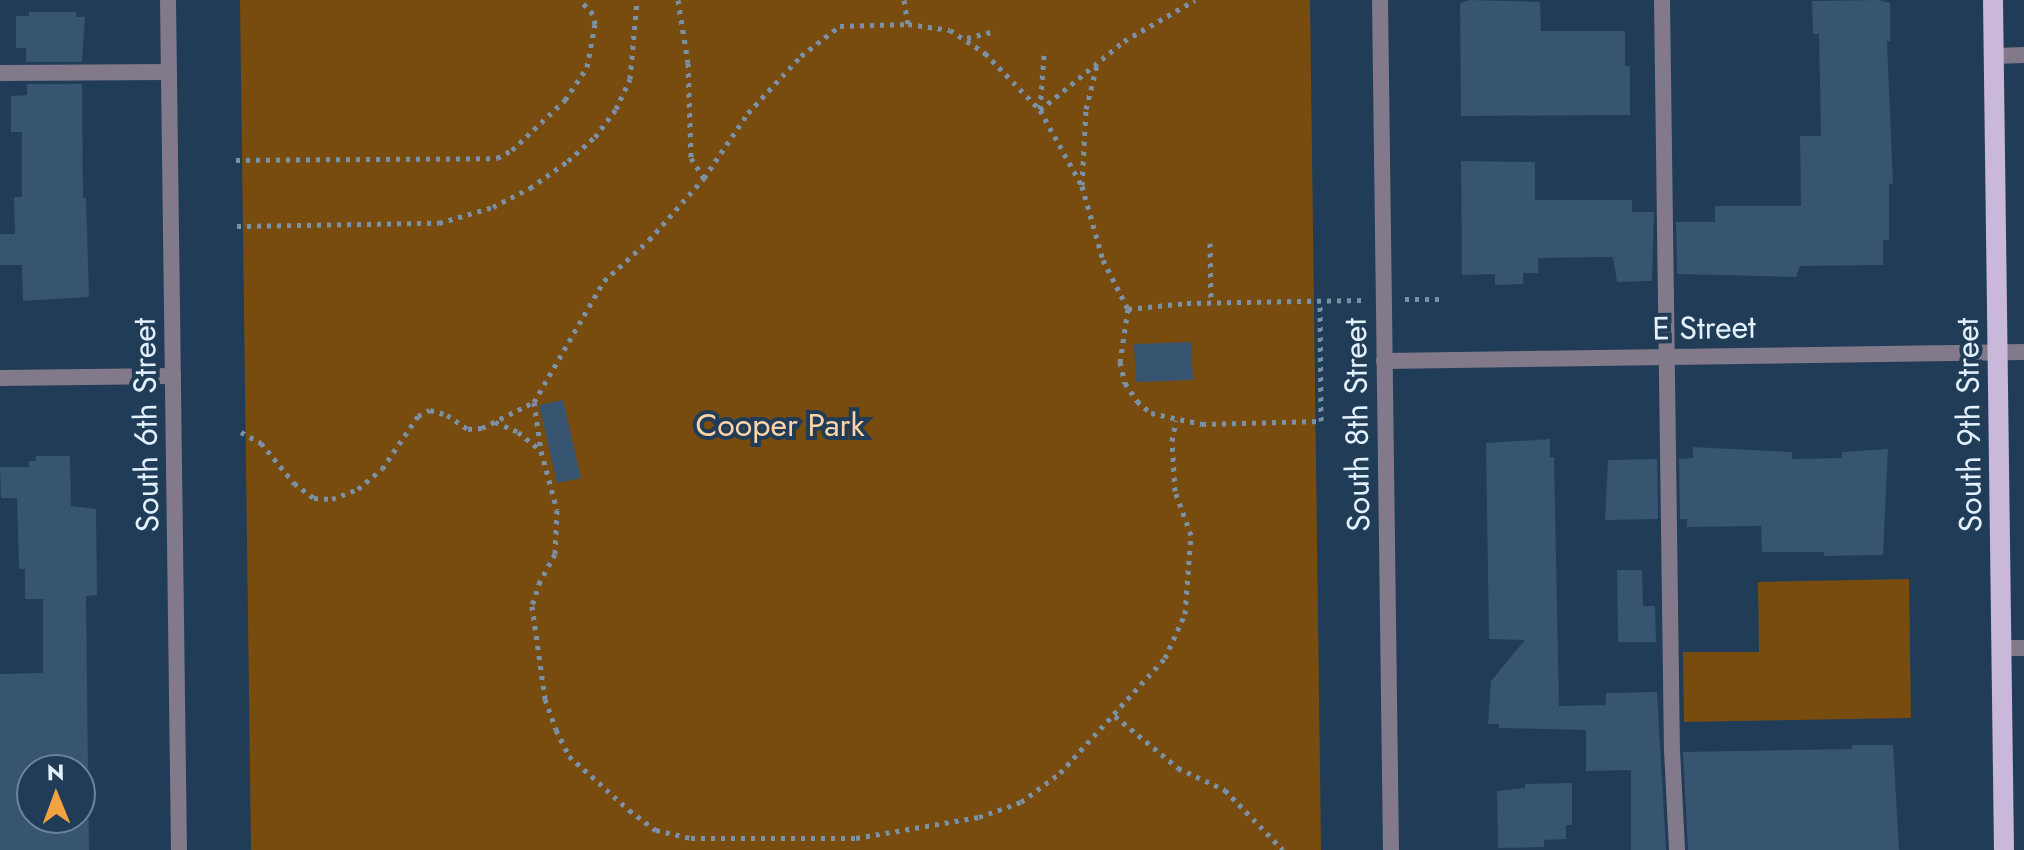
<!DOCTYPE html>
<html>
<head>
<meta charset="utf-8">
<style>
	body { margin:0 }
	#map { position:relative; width:2024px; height:850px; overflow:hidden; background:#203c57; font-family:Jost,sans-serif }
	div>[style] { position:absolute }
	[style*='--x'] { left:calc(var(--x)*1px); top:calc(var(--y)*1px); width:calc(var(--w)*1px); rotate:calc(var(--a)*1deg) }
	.green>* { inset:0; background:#784c0f }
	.building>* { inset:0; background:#375470 }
	.path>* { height:5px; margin-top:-2.5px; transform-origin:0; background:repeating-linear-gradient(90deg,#7b91a5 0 4px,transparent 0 10px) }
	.service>* { height:16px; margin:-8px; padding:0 8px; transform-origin:8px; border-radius:8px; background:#82798a }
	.minor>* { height:16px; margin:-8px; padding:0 8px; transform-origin:8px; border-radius:8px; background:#82798a }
	.primary>* { height:20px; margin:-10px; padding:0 10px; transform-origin:10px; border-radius:10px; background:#c9b8d9 }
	span { translate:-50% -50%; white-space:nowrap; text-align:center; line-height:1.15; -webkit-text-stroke:8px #203c57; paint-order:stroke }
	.street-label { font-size:32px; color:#e3f1fe }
	.park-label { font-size:32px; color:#fdd4a8 }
	.north { position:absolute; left:16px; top:754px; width:80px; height:80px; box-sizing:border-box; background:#203c57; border:2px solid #6e849a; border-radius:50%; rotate:359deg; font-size:22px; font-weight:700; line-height:32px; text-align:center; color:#e3f1fe }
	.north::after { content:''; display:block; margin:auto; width:28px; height:36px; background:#f3a442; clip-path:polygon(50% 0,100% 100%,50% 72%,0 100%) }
</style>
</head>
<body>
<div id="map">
	<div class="green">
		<i style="clip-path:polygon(240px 0,1310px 0,1321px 850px,251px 850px)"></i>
		<i style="clip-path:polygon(1909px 579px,1911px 718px,1684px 722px,1683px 652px,1759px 652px,1758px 582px)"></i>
	</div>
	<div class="building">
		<i style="clip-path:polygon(1470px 0,1540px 2px,1541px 31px,1625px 31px,1625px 66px,1630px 66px,1630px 115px,1461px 116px,1460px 3px)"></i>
		<i style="clip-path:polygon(1878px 0,1890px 3px,1890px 41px,1887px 41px,1893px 184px,1889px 184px,1889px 240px,1883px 240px,1883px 265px,1800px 266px,1796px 277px,1677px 274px,1676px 222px,1715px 222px,1715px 206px,1801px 206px,1800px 136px,1821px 136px,1819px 34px,1813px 34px,1812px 1px)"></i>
		<i style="clip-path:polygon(29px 12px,76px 12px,76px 17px,85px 17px,82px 62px,26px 62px,26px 48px,16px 48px,16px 16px,29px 16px)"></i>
		<i style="clip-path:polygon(27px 84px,82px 84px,83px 198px,86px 198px,89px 297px,23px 301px,22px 265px,0 265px,0 234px,15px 234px,14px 197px,22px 197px,22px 132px,11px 132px,11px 96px,27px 95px)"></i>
		<i style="clip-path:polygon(1461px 161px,1535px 162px,1535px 200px,1632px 200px,1632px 212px,1654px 212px,1652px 281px,1617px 282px,1613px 257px,1538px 258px,1538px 273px,1523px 273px,1523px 284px,1495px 285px,1495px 274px,1462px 275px)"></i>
		<i style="clip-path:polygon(1191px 342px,1193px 380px,1136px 382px,1134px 344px)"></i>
		<i style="clip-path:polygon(563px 400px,581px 478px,557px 483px,539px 405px)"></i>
		<i style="clip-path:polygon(1550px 439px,1550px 457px,1554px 457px,1559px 706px,1606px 705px,1606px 693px,1657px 692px,1666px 850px,1631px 850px,1631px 770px,1586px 771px,1586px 730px,1499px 728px,1499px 724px,1488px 724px,1491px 681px,1525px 640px,1489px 639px,1486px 443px)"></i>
		<i style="clip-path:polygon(1693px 447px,1792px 452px,1792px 459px,1842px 458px,1842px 452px,1888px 449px,1883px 555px,1824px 556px,1824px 552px,1762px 552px,1761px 526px,1687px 527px,1687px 519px,1680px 519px,1679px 459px,1693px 458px)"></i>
		<i style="clip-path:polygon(evenodd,36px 456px,70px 456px,71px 506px,96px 509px,97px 595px,86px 596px,89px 850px,0 850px,0 674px,43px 673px,43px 599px,25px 599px,25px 569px,19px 569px,17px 498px,1px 498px,0 467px,29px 467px,29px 461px,36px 461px,36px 456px,32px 770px,80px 770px,80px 818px,32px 818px,32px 770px)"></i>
		<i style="clip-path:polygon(1657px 459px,1658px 519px,1605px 520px,1608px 460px)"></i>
		<i style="clip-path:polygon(1617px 570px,1642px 570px,1643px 606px,1655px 606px,1656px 642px,1618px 642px)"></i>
		<i style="clip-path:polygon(1852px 745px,1893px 745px,1899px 850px,1688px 850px,1683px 752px,1852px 749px)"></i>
		<i style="clip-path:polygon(1572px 783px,1572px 825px,1566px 825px,1566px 839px,1544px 840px,1544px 847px,1498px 848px,1497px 791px,1525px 788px,1525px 784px)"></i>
	</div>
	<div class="path">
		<i style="--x:678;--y:0;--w:64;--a:81"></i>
		<i style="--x:688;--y:63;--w:95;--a:88.2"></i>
		<i style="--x:691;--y:158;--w:24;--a:57"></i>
		<i style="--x:904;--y:0;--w:24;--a:81"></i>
		<i style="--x:967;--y:38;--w:30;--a:-14"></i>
		<i style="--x:1040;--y:109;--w:55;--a:-85.8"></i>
		<i style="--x:1040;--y:110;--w:109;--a:-39.4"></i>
		<i style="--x:1124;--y:41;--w:82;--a:-30"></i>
		<i style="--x:236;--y:160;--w:261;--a:-0.4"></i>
		<i style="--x:497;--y:158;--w:17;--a:-28"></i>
		<i style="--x:512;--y:150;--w:73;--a:-43.3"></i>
		<i style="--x:565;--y:100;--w:40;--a:-56"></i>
		<i style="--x:587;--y:67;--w:44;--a:-79.5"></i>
		<i style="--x:595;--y:24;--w:10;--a:-101"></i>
		<i style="--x:593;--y:14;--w:19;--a:-133"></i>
		<i style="--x:1082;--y:185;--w:76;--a:-87"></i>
		<i style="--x:1086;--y:109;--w:49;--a:-76"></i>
		<i style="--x:237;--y:226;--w:202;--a:-0.9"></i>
		<i style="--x:439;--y:223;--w:56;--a:-16.5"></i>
		<i style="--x:493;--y:207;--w:42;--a:-27.2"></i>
		<i style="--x:530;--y:188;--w:47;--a:-35.4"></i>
		<i style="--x:568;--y:161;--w:36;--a:-42"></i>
		<i style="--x:595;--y:137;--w:35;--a:-53"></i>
		<i style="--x:616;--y:109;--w:33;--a:-65"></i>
		<i style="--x:630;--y:79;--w:79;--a:-84.9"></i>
		<i style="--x:1210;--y:243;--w:59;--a:89"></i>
		<i style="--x:1405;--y:299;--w:39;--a:0"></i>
		<i style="--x:1128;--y:309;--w:59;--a:-5.8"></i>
		<i style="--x:1187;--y:303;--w:176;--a:-1"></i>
		<i style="--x:534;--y:402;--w:49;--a:81.9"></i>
		<i style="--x:541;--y:451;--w:61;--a:74.8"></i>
		<i style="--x:557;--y:510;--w:44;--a:92.6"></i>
		<i style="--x:555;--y:554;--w:31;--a:119"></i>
		<i style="--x:540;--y:581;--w:26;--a:108"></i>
		<i style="--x:532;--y:606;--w:94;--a:82"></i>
		<i style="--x:545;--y:699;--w:33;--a:70"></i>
		<i style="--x:556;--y:730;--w:29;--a:63"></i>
		<i style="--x:569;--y:756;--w:81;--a:42"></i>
		<i style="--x:629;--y:810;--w:34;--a:37"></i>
		<i style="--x:656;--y:830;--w:36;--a:13"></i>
		<i style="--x:691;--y:838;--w:165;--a:0"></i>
		<i style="--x:856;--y:838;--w:125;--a:-9.7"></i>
		<i style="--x:979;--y:817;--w:45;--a:-19.7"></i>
		<i style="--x:1021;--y:802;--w:49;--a:-36.6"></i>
		<i style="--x:1060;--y:773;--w:156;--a:-47.6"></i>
		<i style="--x:1165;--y:658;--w:48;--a:-65.6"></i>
		<i style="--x:1185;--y:614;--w:79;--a:-85.7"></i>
		<i style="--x:1191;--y:535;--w:47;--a:-110"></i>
		<i style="--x:1175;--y:491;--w:50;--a:-93.4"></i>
		<i style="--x:1172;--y:441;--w:21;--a:-79"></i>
		<i style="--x:495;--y:422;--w:25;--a:23"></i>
		<i style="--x:518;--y:432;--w:28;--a:39"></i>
		<i style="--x:241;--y:432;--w:23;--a:29"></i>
		<i style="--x:261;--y:443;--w:52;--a:50.5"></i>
		<i style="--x:294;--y:483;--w:25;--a:37"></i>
		<i style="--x:314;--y:498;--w:18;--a:3"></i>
		<i style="--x:332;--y:499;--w:28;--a:-21"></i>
		<i style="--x:358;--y:489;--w:31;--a:-40"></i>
		<i style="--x:382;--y:469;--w:64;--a:-55.8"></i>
		<i style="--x:418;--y:416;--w:13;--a:-27"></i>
		<i style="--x:430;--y:410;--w:18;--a:16"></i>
		<i style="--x:447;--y:415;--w:25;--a:34"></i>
		<i style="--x:468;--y:429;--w:14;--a:-4"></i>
		<i style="--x:482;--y:428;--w:58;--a:-26.6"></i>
		<i style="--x:534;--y:402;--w:140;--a:-60"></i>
		<i style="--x:604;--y:281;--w:61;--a:-42.3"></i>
		<i style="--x:649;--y:240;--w:83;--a:-48.4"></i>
		<i style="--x:704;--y:178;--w:78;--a:-55.9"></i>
		<i style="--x:748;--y:113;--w:78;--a:-47.1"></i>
		<i style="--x:801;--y:56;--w:49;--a:-37.6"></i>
		<i style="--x:840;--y:26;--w:68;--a:-1.7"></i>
		<i style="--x:908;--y:24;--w:42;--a:8.1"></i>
		<i style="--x:950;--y:30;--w:42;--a:33.3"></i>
		<i style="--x:985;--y:53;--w:79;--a:46"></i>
		<i style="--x:1040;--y:110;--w:87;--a:61.1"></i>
		<i style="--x:1082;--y:186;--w:77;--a:74.2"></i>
		<i style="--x:1103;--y:260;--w:55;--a:63"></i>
		<i style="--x:1128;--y:309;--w:54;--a:98.6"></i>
		<i style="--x:1120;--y:362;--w:22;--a:77"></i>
		<i style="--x:1125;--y:383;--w:22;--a:56"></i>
		<i style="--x:1137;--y:401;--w:18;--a:41"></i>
		<i style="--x:1151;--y:413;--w:52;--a:12.2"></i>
		<i style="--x:1202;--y:424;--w:119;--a:-1.4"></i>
		<i style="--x:1321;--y:421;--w:120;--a:-90.5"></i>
		<i style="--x:1115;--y:716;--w:82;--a:39.5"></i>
		<i style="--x:1178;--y:768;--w:52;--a:25.1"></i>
		<i style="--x:1225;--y:790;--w:83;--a:46"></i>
	</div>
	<div class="service">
		<i style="--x:1662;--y:0;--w:750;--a:89.24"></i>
		<i style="--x:1672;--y:750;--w:100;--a:87.1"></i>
		<i style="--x:1994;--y:56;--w:30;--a:-2"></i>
		<i style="--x:0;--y:73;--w:169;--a:-0.3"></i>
		<i style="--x:2001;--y:648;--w:23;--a:0"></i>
	</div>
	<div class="minor">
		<i style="--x:168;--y:0;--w:850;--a:89.26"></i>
		<i style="--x:1380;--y:0;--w:850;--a:89.26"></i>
		<i style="--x:1384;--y:361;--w:640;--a:-0.81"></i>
		<i style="--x:0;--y:378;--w:173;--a:-0.7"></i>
	</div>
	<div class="primary">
		<i style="--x:1993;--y:0;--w:850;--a:89.26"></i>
	</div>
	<div class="street-label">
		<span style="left:1704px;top:328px;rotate:-1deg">E Street</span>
		<span style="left:146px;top:425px;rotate:-91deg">South 6th Street</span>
		<span style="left:1357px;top:425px;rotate:-91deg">South 8th Street</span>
		<span style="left:1969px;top:425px;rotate:-91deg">South 9th Street</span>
	</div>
	<div class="park-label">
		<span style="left:780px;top:425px">Cooper Park</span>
	</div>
	<div class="north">N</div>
</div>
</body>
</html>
